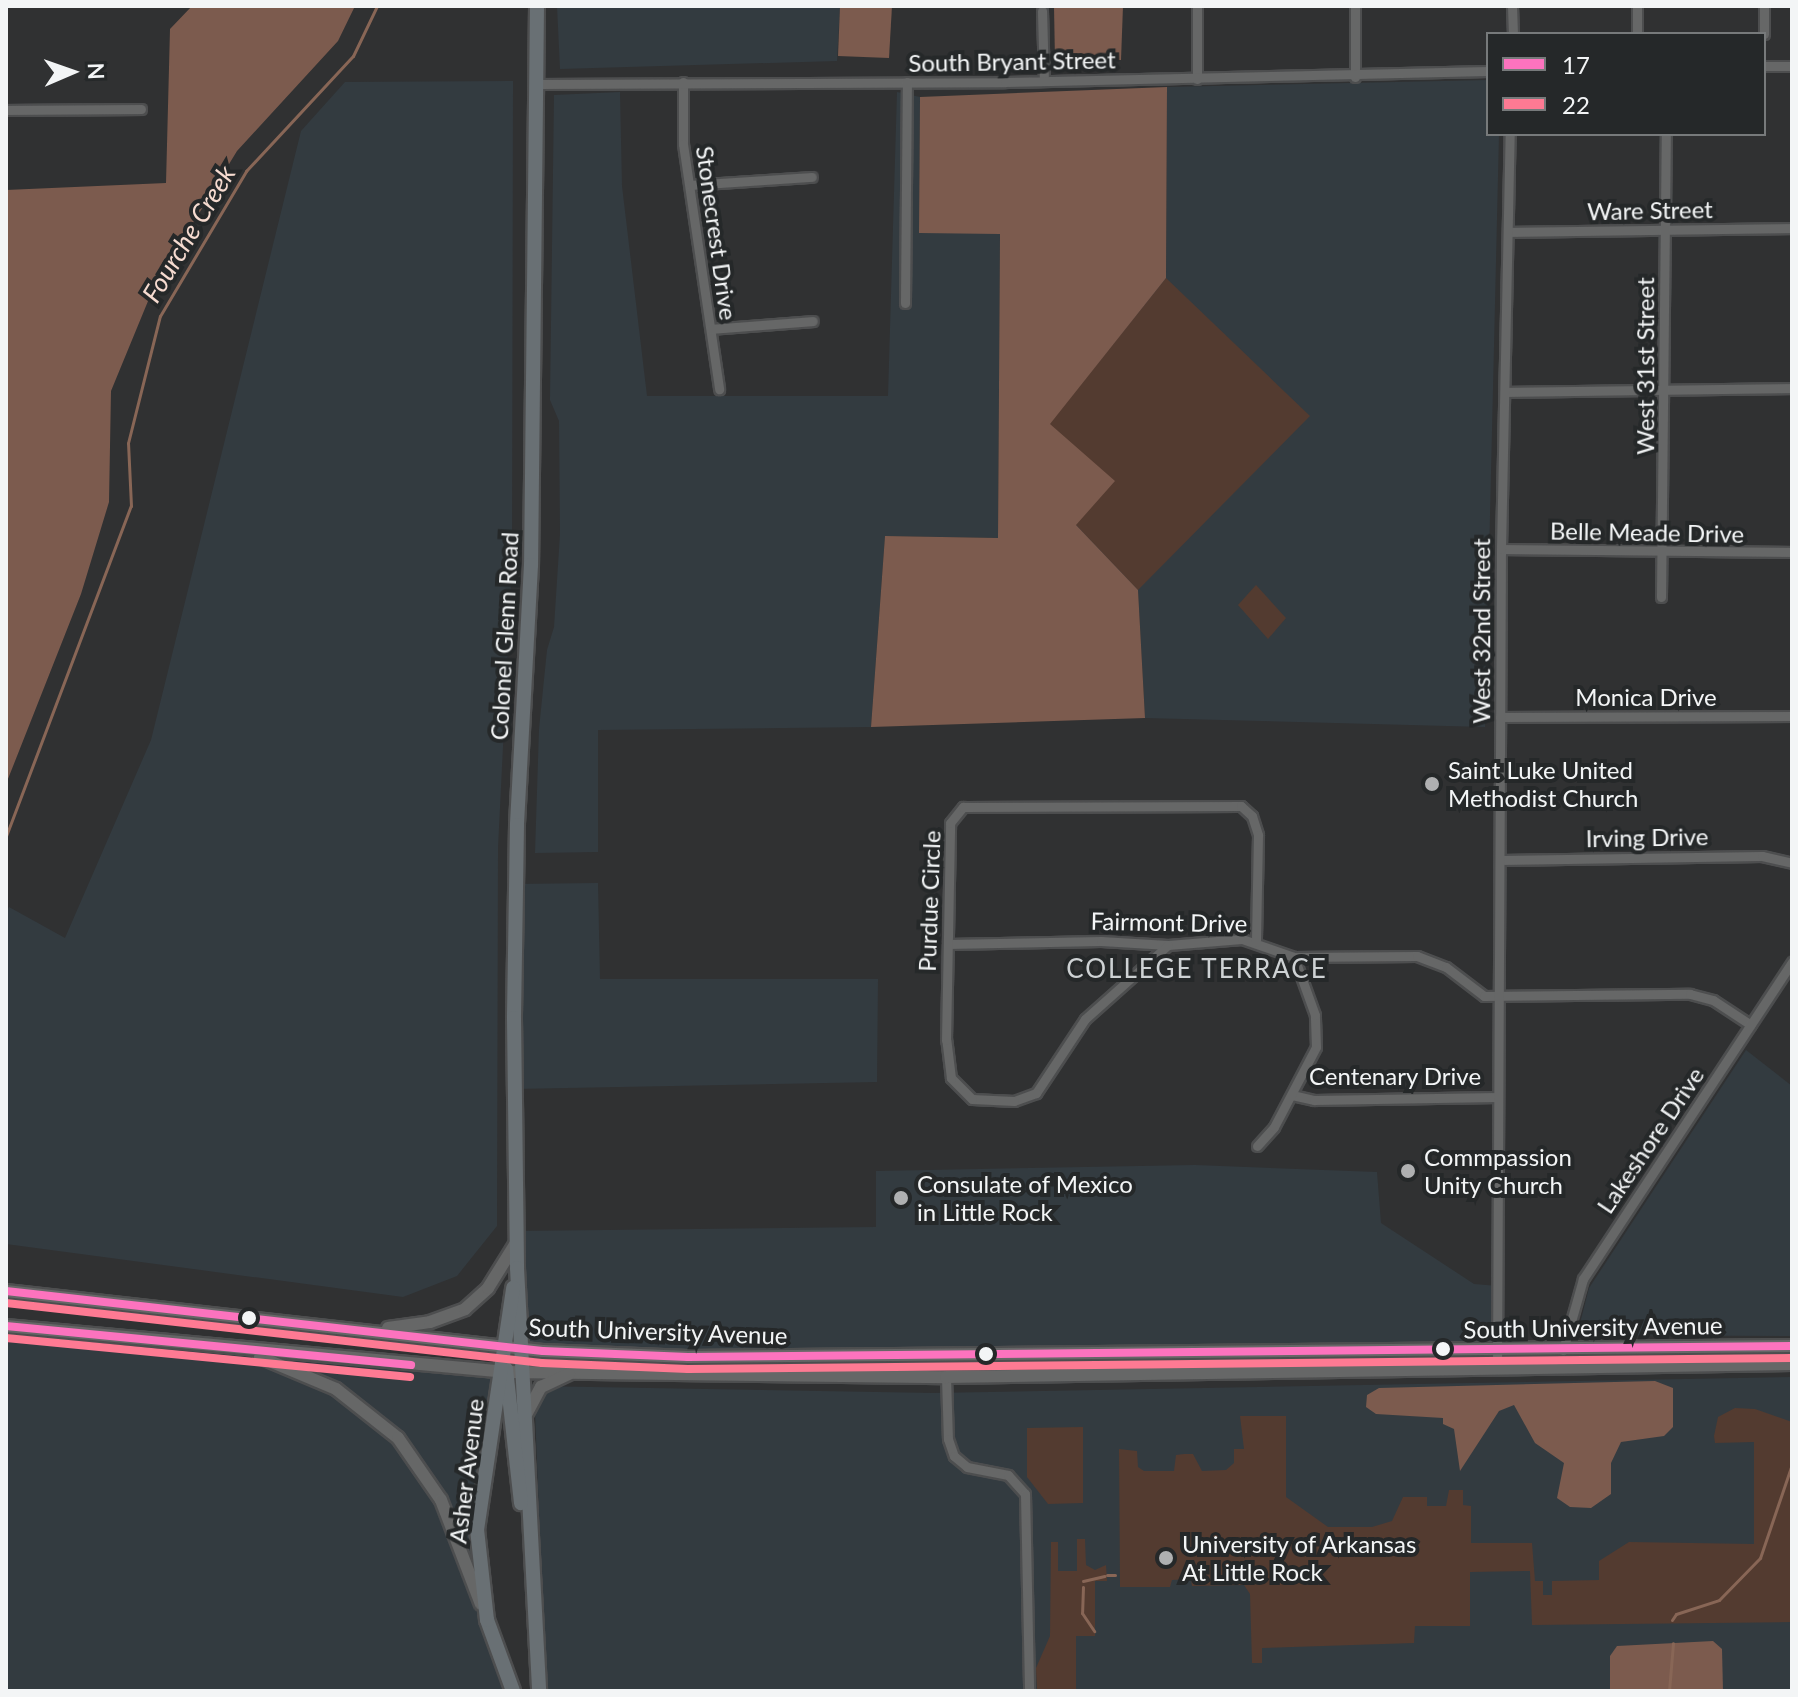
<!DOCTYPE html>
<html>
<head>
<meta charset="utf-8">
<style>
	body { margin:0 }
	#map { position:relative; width:1798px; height:1697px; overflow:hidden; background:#303132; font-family:Lato,sans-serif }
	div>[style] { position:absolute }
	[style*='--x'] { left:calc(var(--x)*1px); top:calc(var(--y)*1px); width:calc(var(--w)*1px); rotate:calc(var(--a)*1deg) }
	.built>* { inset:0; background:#333b40 }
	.green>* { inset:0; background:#533b30 }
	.forest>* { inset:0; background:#7c5b4e }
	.stream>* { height:3px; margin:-1.5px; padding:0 1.5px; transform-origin:1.5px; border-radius:1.5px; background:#886656 }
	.roads { filter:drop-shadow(2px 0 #4d4e4f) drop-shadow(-2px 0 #4d4e4f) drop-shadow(0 2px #4d4e4f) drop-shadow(0 -2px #4d4e4f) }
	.street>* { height:9px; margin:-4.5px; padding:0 4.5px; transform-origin:4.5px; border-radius:4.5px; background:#666767 }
	.secondary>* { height:12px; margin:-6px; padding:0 6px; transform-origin:6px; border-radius:6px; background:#666767 }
	.primary>* { height:14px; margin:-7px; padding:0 7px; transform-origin:7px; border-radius:7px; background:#697074 }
	.bus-1>* { height:8px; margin:-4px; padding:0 4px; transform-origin:4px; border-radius:4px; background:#fc73be }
	.bus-2>* { height:8px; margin:-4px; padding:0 4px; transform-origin:4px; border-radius:4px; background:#fe7a93 }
	.dots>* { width:22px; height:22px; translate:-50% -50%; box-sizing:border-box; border:4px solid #252829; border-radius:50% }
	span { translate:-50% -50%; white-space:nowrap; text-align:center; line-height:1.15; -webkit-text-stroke:8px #252829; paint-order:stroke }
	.street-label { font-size:24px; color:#f3f5f6 }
	.poi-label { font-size:24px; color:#f3f5f6 }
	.left { translate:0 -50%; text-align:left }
	.water-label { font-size:26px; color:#f6dbd0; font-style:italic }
	.neighbourhood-label { font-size:26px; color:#ced2d4; letter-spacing:2px }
	.frame { position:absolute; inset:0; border:8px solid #f3f5f6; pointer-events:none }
	.legend { position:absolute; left:1486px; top:32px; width:280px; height:104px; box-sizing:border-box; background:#252829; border:2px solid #777a7b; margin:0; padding:10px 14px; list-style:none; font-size:24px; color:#f3f5f6 }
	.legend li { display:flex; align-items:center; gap:16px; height:40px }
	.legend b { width:40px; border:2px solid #777a7b }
	.north { position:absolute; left:32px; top:32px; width:80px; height:80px; -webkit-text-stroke:6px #252829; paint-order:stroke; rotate:88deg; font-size:22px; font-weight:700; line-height:32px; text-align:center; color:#f3f5f6 }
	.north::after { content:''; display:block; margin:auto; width:28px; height:36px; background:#f3f5f6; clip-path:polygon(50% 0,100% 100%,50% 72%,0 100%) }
</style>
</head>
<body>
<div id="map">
	<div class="built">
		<i style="clip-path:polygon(557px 6px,840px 6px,837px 61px,560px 69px)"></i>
		<i style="clip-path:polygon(1488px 80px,1488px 134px,1499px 134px,1485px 727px,1145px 718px,1138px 590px,1076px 525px,1049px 424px,1166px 278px,1167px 87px)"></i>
		<i style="clip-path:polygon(513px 81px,512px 564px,498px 848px,497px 1226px,457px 1276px,403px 1297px,6px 1244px,6px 912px,9px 907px,65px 938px,151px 740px,301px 131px,345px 82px)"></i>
		<i style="clip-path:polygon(620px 92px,622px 186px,647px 396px,888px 396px,897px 92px,920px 97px,919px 233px,1000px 233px,998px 538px,885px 536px,871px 727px,598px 730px,598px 852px,535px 853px,539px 729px,547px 650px,554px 627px,560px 534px,559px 421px,550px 400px,554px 95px)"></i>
		<i style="clip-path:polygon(598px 883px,600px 979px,878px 979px,877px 1082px,514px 1089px,515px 884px)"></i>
		<i style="clip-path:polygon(1746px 1050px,1792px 1086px,1792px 1336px,1577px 1335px,1589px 1288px)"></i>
		<i style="clip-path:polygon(1195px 1165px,1377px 1172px,1381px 1223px,1474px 1284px,1498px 1286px,1497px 1351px,946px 1358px,524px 1349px,516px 1231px,876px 1227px,876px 1171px)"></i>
		<i style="clip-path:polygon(6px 1323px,500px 1371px,478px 1574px,513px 1691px,6px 1691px)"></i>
		<i style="clip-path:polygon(1792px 1377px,1792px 1691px,546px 1691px,534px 1386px,933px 1393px)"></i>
	</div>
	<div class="green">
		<i style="clip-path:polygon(1166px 278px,1310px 416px,1138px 590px,1076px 525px,1049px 424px)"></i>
		<i style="clip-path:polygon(1256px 585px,1286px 618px,1268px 639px,1238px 605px)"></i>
		<i style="clip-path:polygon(1735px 1408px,1755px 1409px,1792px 1422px,1792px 1622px,1532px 1625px,1530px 1571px,1470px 1572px,1470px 1626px,1415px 1626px,1414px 1643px,1262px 1648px,1262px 1663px,1252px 1663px,1250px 1594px,1244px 1585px,1192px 1586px,1191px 1579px,1172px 1580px,1170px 1587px,1120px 1587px,1119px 1449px,1137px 1451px,1138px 1467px,1144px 1471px,1174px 1471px,1176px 1455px,1184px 1454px,1193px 1454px,1202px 1471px,1226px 1470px,1234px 1463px,1234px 1449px,1244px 1449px,1240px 1416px,1286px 1416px,1286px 1497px,1328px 1527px,1372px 1527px,1392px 1521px,1403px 1497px,1427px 1497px,1427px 1506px,1446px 1506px,1449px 1490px,1463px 1490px,1463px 1505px,1471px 1506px,1471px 1543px,1532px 1543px,1535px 1581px,1543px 1581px,1543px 1595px,1552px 1595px,1552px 1581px,1599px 1580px,1599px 1561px,1629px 1542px,1754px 1544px,1754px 1442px,1715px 1443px,1714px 1436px,1718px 1417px)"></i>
		<i style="clip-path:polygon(1083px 1427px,1083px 1503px,1048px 1504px,1027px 1477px,1027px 1428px)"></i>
		<i style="clip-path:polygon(1077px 1539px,1085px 1539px,1086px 1565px,1095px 1570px,1106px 1565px,1107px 1581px,1095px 1581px,1095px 1636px,1076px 1636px,1076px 1691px,1037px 1691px,1036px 1668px,1050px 1636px,1051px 1542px,1058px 1542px,1058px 1571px,1077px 1571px)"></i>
	</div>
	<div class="forest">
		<i style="clip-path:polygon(192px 6px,355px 6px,338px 41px,237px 151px,153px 289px,111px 391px,109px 502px,81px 594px,6px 784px,6px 190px,166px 183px,170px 29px)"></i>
		<i style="clip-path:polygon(840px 6px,892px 6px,889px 58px,838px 56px)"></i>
		<i style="clip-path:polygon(1054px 6px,1123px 6px,1121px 60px,1055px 61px)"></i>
		<i style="clip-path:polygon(1167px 87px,1166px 278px,1050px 424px,1115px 481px,1076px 525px,1138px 590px,1145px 718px,871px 727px,885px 536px,998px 538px,1000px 234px,919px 233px,920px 97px)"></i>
		<i style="clip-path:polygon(1655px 1381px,1673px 1388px,1673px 1427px,1664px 1436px,1621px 1442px,1611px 1463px,1611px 1494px,1591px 1508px,1570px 1507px,1557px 1498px,1564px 1463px,1535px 1443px,1514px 1405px,1499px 1411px,1460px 1471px,1454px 1429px,1443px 1424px,1443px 1418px,1376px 1414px,1366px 1407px,1367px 1395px,1379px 1388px)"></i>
		<i style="clip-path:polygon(1713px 1641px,1722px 1649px,1723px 1691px,1610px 1691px,1610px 1656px,1617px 1646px)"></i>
	</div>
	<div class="stream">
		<i style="--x:6;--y:836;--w:353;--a:-69.3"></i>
		<i style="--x:131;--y:506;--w:63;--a:-92.7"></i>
		<i style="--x:128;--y:443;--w:131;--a:-75.9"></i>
		<i style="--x:160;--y:316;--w:169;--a:-59.3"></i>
		<i style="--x:246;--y:171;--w:157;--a:-47.1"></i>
		<i style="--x:353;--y:56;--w:55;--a:-64.4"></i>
		<i style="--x:1107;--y:1575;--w:8;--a:0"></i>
		<i style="--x:1083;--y:1581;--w:22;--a:-13"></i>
		<i style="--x:1083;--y:1587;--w:26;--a:92"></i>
		<i style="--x:1082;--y:1613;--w:22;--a:56"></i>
		<i style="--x:1672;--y:1620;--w:7;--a:-56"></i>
		<i style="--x:1676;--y:1614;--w:45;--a:-18"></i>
		<i style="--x:1719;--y:1600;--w:59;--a:-45.7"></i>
		<i style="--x:1760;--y:1558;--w:99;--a:-71.2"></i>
		<i style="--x:1669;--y:1691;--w:48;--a:-85.2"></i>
	</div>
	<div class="roads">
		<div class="street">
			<i style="--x:1512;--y:6;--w:28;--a:88"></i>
			<i style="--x:1637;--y:6;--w:28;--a:90"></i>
			<i style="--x:1764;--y:6;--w:28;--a:90"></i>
			<i style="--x:1042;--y:11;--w:70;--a:88.4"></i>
			<i style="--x:1764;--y:66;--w:28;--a:0"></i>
			<i style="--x:1355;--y:77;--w:71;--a:-90"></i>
			<i style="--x:1197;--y:79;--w:73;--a:-90"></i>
			<i style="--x:683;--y:82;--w:62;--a:90"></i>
			<i style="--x:683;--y:144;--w:248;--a:81.6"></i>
			<i style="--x:536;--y:84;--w:469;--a:-0.2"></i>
			<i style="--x:1005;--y:82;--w:483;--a:-1.3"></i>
			<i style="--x:6;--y:110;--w:135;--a:-0.4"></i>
			<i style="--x:690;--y:185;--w:122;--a:-3.8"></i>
			<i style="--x:1508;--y:232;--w:284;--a:-0.8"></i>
			<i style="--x:905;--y:303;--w:221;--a:-89.5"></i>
			<i style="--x:711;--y:329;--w:102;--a:-4.5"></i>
			<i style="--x:1505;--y:392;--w:287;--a:-0.8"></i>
			<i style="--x:1501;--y:549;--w:291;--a:0.6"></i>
			<i style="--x:1661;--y:597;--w:463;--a:-89.4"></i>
			<i style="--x:1500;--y:717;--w:292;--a:-0.2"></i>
			<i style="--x:1501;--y:860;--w:261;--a:-0.9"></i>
			<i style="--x:1762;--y:856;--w:31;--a:13"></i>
			<i style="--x:948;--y:944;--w:153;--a:-1.1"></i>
			<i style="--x:1101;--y:941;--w:67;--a:3.4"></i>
			<i style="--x:1168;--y:945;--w:74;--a:-4.6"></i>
			<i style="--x:1242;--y:939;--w:55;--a:19.1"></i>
			<i style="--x:1294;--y:957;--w:123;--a:-0.5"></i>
			<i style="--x:1417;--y:956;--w:31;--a:21"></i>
			<i style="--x:1446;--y:967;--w:48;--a:37.3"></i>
			<i style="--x:1484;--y:996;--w:206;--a:-0.6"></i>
			<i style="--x:1690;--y:994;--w:24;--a:15"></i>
			<i style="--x:1713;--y:1000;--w:45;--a:33.3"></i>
			<i style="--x:1168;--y:945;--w:111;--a:138.3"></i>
			<i style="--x:1085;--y:1019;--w:89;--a:123.5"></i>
			<i style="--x:1036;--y:1093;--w:23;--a:160"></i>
			<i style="--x:1014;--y:1101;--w:42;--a:-177.3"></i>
			<i style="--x:972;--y:1099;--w:30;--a:-135"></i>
			<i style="--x:951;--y:1078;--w:38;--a:-97"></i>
			<i style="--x:946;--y:1040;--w:217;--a:-88.9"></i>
			<i style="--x:950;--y:823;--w:21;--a:-51"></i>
			<i style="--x:963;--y:807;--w:278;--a:-0.2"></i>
			<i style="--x:1241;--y:806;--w:15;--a:42"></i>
			<i style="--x:1252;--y:816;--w:20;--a:72"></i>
			<i style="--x:1258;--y:835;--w:107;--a:91.1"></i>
			<i style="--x:1292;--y:1095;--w:23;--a:13"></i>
			<i style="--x:1314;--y:1100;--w:184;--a:-0.9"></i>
			<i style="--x:1257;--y:1146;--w:25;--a:-48"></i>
			<i style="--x:1274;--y:1127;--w:90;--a:-62.3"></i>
			<i style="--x:1316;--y:1047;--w:32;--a:-92"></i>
			<i style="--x:1315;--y:1015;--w:62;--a:-109.9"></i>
			<i style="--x:1563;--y:1350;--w:74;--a:-74.3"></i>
			<i style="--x:1583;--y:1279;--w:380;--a:-56.6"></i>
			<i style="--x:1497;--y:1368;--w:819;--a:-89.72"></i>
			<i style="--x:1501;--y:549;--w:415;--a:-88.8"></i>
			<i style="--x:946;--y:1377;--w:62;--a:88.2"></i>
			<i style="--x:948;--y:1439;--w:18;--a:71"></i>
			<i style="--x:954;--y:1456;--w:17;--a:40"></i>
			<i style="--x:967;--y:1467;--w:42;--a:11"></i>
			<i style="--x:1008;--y:1475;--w:25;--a:48"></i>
			<i style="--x:1025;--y:1494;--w:197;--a:88.8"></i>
		</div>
		<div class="secondary">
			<i style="--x:6;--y:1291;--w:540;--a:6.38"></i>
			<i style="--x:543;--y:1351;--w:145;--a:2.4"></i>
			<i style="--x:688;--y:1357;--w:1104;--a:-0.57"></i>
			<i style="--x:6;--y:1326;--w:503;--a:5.25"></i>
			<i style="--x:507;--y:1372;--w:439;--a:0.7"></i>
			<i style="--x:946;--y:1377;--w:846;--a:-0.88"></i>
			<i style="--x:388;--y:1328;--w:42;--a:-8.1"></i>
			<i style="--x:430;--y:1322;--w:37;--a:-20"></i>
			<i style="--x:465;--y:1309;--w:31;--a:-42"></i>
			<i style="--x:488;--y:1288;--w:53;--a:-58.1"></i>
			<i style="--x:260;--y:1357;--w:82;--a:22.8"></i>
			<i style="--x:336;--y:1389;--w:79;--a:38.3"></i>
			<i style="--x:398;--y:1438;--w:75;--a:55.3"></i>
			<i style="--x:441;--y:1500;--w:111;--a:69"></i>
			<i style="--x:527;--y:1413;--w:30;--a:-62"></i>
			<i style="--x:541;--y:1387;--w:31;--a:-25"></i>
		</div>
		<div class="primary">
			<i style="--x:537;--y:6;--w:559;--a:90.61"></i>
			<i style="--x:531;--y:565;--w:260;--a:93.1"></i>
			<i style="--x:517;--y:825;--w:193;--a:90.9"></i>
			<i style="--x:514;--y:1018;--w:250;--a:89.3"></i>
			<i style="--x:517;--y:1268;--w:424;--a:87"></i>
			<i style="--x:506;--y:1369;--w:135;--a:83.6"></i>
			<i style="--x:513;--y:1691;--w:76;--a:-110.1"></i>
			<i style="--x:487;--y:1620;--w:91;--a:-96.3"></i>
			<i style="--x:477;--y:1530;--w:245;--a:-81.5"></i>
		</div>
	</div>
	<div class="bus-1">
		<i style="--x:6;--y:1291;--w:540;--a:6.38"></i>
		<i style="--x:543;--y:1351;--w:145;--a:2.4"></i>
		<i style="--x:688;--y:1357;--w:1104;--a:-0.57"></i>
		<i style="--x:6;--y:1326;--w:407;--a:5.5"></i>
	</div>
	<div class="bus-2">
		<i style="--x:6;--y:1303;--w:539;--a:6.39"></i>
		<i style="--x:542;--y:1363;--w:146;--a:2.4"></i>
		<i style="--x:688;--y:1369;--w:1104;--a:-0.57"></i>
		<i style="--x:6;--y:1338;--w:406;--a:5.5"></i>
	</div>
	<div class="dots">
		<i style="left:1432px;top:784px;background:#afb0b1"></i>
		<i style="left:1408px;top:1171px;background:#afb0b1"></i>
		<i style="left:901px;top:1198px;background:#afb0b1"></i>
		<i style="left:249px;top:1318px;background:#f3f5f6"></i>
		<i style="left:1443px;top:1349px;background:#f3f5f6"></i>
		<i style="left:986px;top:1354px;background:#f3f5f6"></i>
		<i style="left:1166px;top:1558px;background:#afb0b1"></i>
	</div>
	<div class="street-label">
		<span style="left:1012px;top:61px;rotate:-1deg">South Bryant Street</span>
		<span style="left:1650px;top:210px;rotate:-1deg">Ware Street</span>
		<span style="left:717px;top:233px;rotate:82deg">Stonecrest Drive</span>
		<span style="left:1645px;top:366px;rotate:-90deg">West 31st Street</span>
		<span style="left:1647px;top:532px;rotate:1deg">Belle Meade Drive</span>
		<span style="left:1481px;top:631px;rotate:-90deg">West 32nd Street</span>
		<span style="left:504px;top:636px;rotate:-87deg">Colonel Glenn Road</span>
		<span style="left:1646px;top:697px">Monica Drive</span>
		<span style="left:1647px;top:837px;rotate:-1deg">Irving Drive</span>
		<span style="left:929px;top:901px;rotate:-88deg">Purdue Circle</span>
		<span style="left:1169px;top:922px;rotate:1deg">Fairmont Drive</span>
		<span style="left:1395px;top:1076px">Centenary Drive</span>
		<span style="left:1650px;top:1140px;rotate:-56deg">Lakeshore Drive</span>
		<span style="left:1593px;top:1327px;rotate:-1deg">South University Avenue</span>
		<span style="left:658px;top:1331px;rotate:2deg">South University Avenue</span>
		<span style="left:466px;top:1471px;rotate:-83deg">Asher Avenue</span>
	</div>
	<div class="poi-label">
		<span class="left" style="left:1448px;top:784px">Saint Luke United<br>Methodist Church</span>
		<span class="left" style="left:1424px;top:1171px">Commpassion<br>Unity Church</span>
		<span class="left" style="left:917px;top:1198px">Consulate of Mexico<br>in Little Rock</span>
		<span class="left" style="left:1182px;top:1558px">University of Arkansas<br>At Little Rock</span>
	</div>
	<div class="water-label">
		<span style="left:189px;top:234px;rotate:-59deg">Fourche Creek</span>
	</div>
	<div class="neighbourhood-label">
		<span style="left:1197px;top:969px">COLLEGE TERRACE</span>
	</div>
	<div class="frame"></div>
	<ul class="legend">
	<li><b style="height:10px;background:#fc73be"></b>17</li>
	<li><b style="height:10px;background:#fe7a93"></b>22</li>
	</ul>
	<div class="north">N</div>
</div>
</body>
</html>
